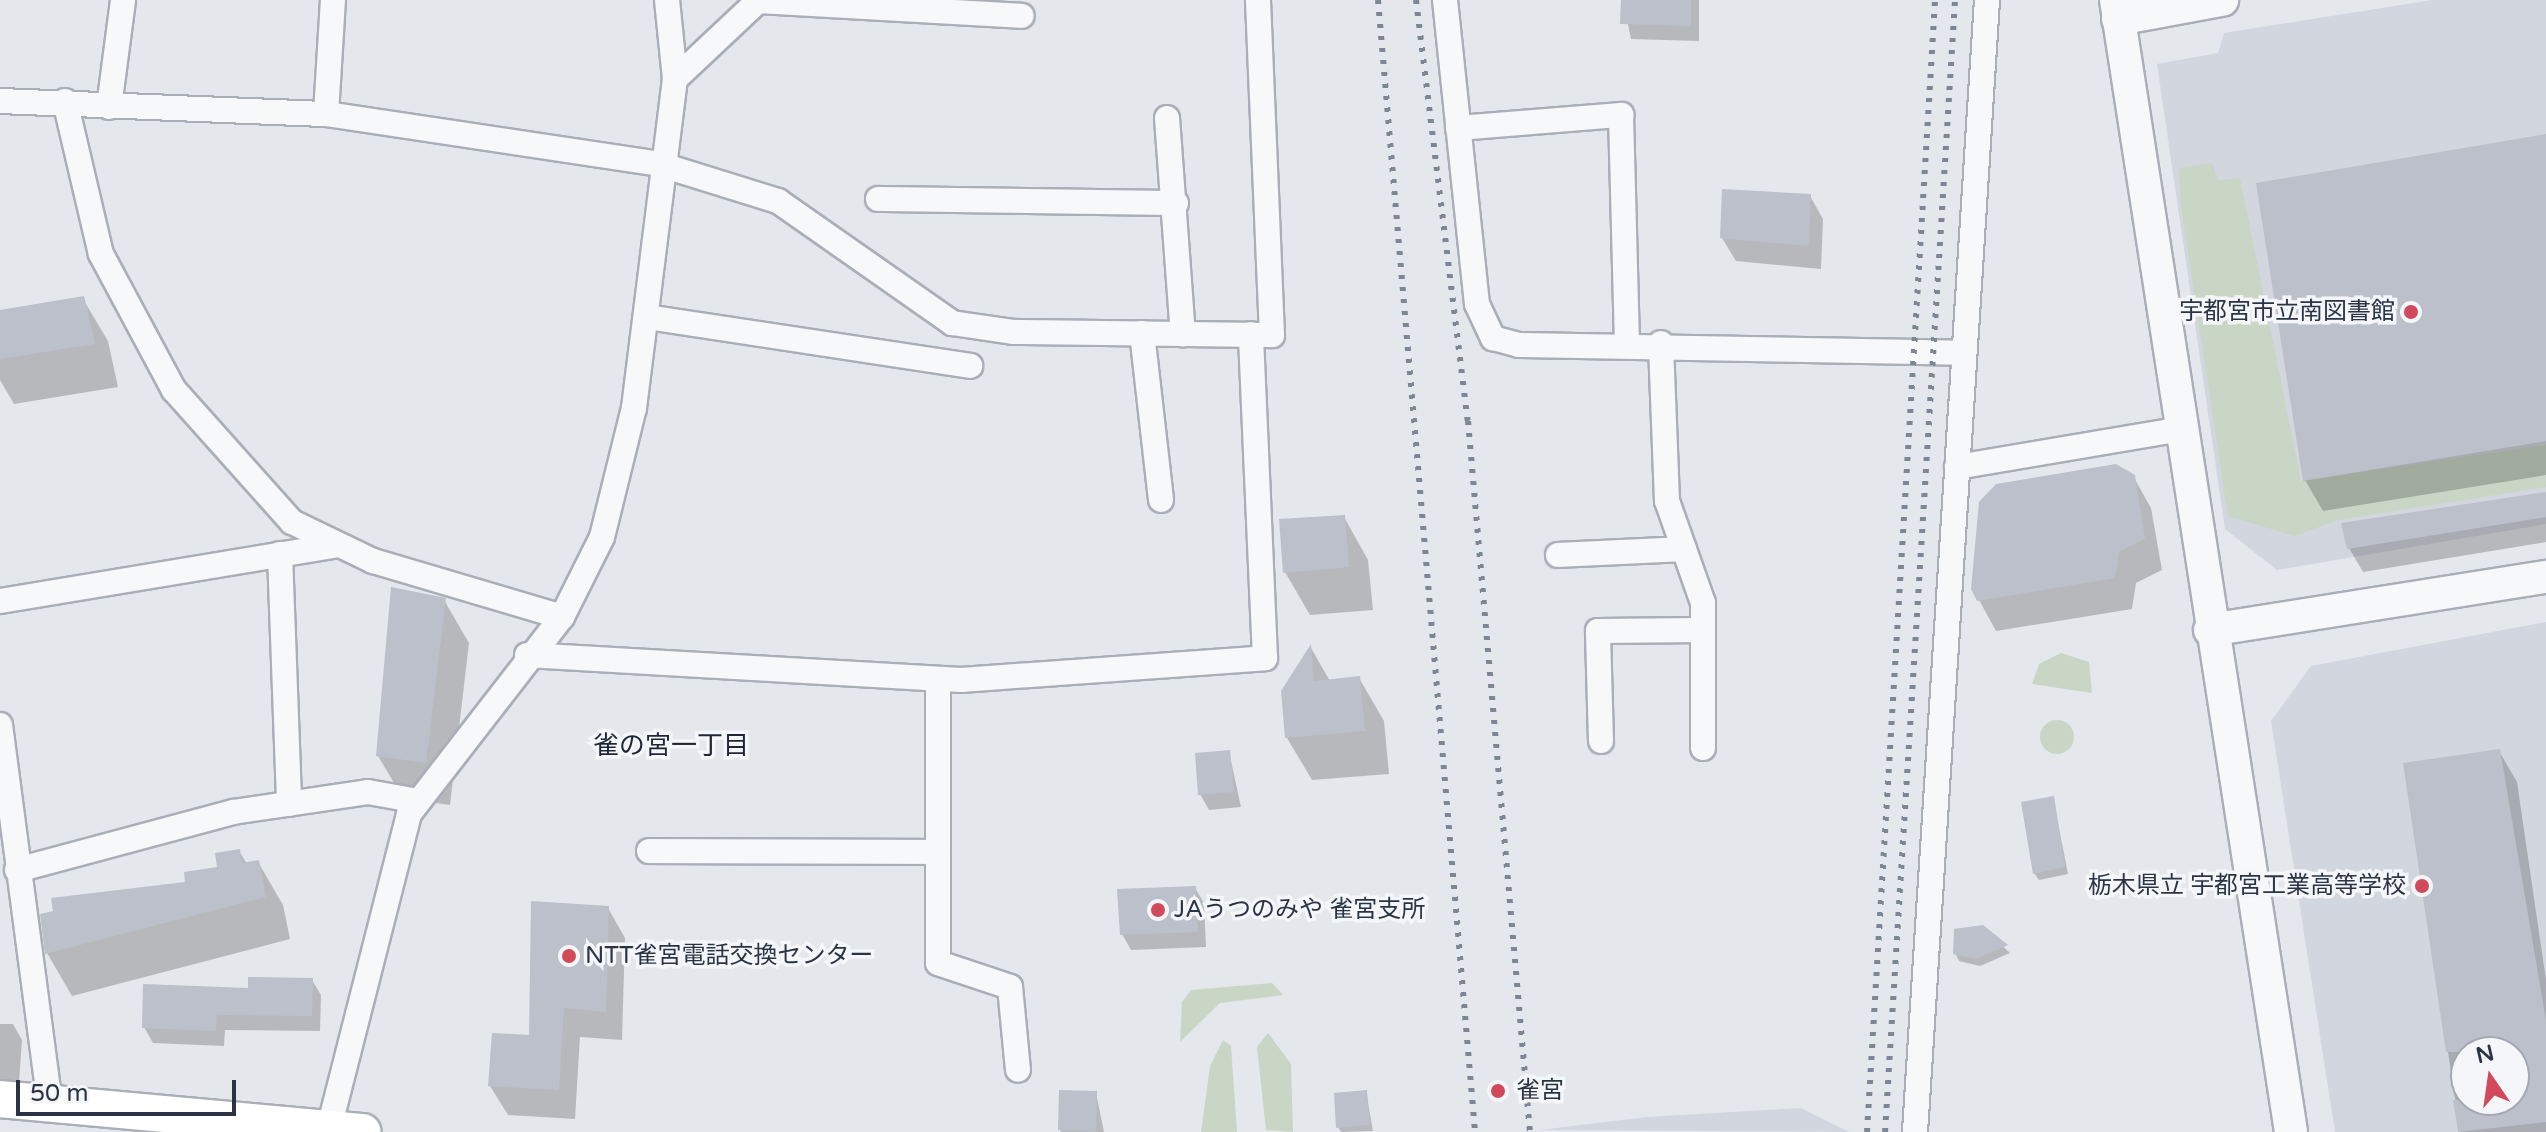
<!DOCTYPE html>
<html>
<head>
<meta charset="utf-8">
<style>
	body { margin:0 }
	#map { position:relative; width:2546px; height:1132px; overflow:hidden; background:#e4e7ec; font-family:"Varela Round","Noto Sans JP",sans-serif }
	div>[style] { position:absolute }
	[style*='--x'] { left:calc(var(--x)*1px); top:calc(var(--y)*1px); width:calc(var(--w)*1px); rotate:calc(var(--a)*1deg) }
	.built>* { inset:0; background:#d2d6de }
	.green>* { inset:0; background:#c9d6c5 }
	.round { border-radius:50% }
	.shadow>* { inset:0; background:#0003 }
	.building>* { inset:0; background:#bbc0ca }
	.roads { filter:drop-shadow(2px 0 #a9aeb7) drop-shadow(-2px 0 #a9aeb7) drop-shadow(0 2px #a9aeb7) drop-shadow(0 -2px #a9aeb7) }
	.minor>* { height:24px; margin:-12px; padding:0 12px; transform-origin:12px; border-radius:12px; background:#f7f8fa }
	.tertiary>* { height:32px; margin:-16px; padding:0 16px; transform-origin:16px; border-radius:16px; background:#f7f8fa }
	.secondary>* { height:36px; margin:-18px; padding:0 18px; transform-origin:18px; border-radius:18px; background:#fff }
	.rail>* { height:6px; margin-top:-3px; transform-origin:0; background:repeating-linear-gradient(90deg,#7d8696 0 4px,transparent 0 12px) }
	.dots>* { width:22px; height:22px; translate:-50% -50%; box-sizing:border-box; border:4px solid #f4f6f9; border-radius:50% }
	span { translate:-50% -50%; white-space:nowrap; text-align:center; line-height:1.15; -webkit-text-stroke:7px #f4f6f9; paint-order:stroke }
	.poi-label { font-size:24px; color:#2b3445 }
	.right { translate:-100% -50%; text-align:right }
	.left { translate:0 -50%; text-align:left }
	.neighbourhood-label { font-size:26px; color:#1d2536 }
	.north { position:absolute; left:2450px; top:1036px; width:80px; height:80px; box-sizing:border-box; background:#f4f6f9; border:2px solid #a4a8b1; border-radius:50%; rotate:347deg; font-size:22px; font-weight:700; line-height:32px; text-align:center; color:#2b3445 }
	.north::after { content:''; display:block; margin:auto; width:28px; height:36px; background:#d1495b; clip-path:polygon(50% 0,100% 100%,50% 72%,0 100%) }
	.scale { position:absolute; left:16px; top:1080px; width:220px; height:36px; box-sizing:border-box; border:4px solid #2b3445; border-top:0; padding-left:10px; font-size:24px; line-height:28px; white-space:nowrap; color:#2b3445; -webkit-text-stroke:6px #f4f6f9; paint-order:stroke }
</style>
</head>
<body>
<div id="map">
	<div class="built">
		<i style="clip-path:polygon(2432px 0,2546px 0,2546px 524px,2277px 570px,2225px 529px,2157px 64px,2218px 53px,2224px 33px)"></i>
		<i style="clip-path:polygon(evenodd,2546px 622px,2546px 1132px,2335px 1132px,2271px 721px,2311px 666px,2546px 622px,2466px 1052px,2514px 1052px,2514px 1100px,2466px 1100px,2466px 1052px)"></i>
		<i style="clip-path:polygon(1801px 1108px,1849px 1132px,1540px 1130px,1647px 1117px)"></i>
	</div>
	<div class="green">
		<i style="clip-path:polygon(2212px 163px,2218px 180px,2240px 178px,2301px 481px,2546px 445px,2546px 487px,2338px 520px,2295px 536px,2228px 516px,2181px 206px,2179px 168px)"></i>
		<i style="clip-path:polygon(2061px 653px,2089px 662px,2092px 693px,2032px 684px,2039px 664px)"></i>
		<i class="round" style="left:2040px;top:720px;width:34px;height:34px"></i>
		<i style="clip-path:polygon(1272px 983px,1283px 995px,1220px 1003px,1180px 1042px,1182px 1002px,1191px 990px)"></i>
		<i style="clip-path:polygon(1268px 1033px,1291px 1064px,1293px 1132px,1266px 1130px,1257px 1047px)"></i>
		<i style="clip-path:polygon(1223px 1040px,1231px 1046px,1237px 1132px,1201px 1132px,1210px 1066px)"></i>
	</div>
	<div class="shadow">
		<i style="clip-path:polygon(1623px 0,1699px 0,1699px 41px,1631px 39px)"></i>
		<i style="clip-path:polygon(2546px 136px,2546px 475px,2323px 511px,2305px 480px)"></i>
		<i style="clip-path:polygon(1810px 196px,1823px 219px,1821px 269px,1736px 261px,1722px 238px)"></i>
		<i style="clip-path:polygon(83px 299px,108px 341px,118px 387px,14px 404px,0 380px,0 312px)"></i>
		<i style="clip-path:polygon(2133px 476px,2151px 508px,2162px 570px,2136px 583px,2132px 609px,1996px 631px,1979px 600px)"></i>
		<i style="clip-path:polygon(2546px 494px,2546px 542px,2363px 572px,2349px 548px)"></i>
		<i style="clip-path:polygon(1344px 517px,1368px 560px,1373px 610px,1310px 615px,1285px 572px)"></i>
		<i style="clip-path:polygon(444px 600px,469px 643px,450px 805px,403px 798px,378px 756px)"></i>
		<i style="clip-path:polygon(1311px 648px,1330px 681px,1359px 678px,1384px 721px,1389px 774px,1312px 780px,1287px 738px)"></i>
		<i style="clip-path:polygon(evenodd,2499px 751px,2517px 782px,2546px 980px,2546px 1132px,2460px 1132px,2405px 765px,2499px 751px,2466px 1052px,2514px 1052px,2514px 1100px,2466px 1100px,2466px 1052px)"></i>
		<i style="clip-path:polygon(1229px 752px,1241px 807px,1209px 810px,1200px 794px)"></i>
		<i style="clip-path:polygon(2053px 798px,2068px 874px,2039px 880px,2034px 873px)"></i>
		<i style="clip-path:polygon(239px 851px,247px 864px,258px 862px,283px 905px,290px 939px,72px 996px,47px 953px,219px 869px)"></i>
		<i style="clip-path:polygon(1195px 888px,1204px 903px,1206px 947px,1131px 950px,1122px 934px)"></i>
		<i style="clip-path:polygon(608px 908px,625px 938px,622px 1040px,580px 1037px,575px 1119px,508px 1115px,490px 1086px,531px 1038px)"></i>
		<i style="clip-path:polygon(1982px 927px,2010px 953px,1980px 966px,1959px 961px,1955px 953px)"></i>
		<i style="clip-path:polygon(312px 980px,321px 995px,320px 1031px,225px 1030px,224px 1046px,153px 1043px,144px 1027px,250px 990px)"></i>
		<i style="clip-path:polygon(0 1024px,13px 1024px,22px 1040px,19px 1082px,0 1079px)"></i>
		<i style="clip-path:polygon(1366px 1092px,1373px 1131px,1341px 1132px,1338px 1127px)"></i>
		<i style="clip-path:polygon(1096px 1093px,1104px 1132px,1061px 1132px,1060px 1130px)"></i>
	</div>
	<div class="building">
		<i style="clip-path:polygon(1621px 0,1691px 0,1691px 26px,1620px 24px)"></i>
		<i style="clip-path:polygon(2546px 134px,2546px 441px,2303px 481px,2256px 183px)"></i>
		<i style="clip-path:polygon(1722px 189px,1811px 194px,1809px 246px,1720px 238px)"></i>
		<i style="clip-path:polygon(84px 296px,95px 344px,0 359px,0 310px)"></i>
		<i style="clip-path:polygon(2116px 464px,2135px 475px,2145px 539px,2119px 552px,2115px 578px,1977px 601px,1971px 589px,1979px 502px,1996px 484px)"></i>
		<i style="clip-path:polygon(2546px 492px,2546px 517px,2347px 549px,2341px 523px)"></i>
		<i style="clip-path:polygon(1345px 515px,1349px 567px,1283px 573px,1279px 519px)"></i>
		<i style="clip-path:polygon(391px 587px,446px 598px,426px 763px,376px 756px)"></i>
		<i style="clip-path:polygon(1311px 644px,1314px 681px,1360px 676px,1365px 731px,1285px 738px,1281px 691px)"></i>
		<i style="clip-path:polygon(2500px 749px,2546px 1021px,2546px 1122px,2458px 1132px,2453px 1100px,2514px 1100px,2514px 1052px,2446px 1052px,2403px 763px)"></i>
		<i style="clip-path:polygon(1230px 750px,1234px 792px,1198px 795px,1195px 753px)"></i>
		<i style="clip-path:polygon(2054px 796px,2065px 867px,2033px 874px,2021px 802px)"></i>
		<i style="clip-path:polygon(240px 849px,242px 863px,259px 860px,266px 897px,45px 954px,40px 914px,53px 911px,51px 898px,185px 882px,184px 872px,217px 867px,215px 853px)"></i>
		<i style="clip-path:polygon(1196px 886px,1198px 932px,1120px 935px,1117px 889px)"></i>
		<i style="clip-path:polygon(531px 901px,609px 906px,606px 1012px,564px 1008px,559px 1090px,488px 1086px,492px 1033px,529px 1035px)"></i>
		<i style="clip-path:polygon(1983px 925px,2008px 945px,1976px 959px,1953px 954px,1954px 929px)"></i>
		<i style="clip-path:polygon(248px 977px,313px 978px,312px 1016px,217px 1015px,216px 1031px,142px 1028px,143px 984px,248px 988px)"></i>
		<i style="clip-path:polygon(1059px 1090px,1097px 1091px,1096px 1132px,1058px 1130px)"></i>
		<i style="clip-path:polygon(1367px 1090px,1370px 1125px,1336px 1128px,1334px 1093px)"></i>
	</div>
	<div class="roads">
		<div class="minor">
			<i style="--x:667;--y:0;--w:79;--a:84.2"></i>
			<i style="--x:1445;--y:0;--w:306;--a:84"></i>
			<i style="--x:1477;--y:304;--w:38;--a:65"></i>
			<i style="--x:1493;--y:338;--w:27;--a:15"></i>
			<i style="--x:1519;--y:345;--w:445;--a:1"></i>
			<i style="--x:757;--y:1;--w:265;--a:3.2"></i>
			<i style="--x:0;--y:101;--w:326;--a:2.3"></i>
			<i style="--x:326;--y:114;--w:337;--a:8.5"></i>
			<i style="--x:659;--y:164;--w:125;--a:17.3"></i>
			<i style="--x:778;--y:201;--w:213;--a:35"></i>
			<i style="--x:952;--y:323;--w:63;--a:8.3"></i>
			<i style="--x:1014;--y:332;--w:258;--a:0.7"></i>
			<i style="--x:1272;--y:335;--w:335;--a:-92.4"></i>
			<i style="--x:65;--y:101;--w:157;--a:76.8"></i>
			<i style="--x:101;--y:254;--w:154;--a:61.8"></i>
			<i style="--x:174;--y:390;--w:177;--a:48.2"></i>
			<i style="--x:292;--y:522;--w:90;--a:25.7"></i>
			<i style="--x:373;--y:561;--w:197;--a:16.5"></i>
			<i style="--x:109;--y:107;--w:108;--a:-82.5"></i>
			<i style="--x:326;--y:114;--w:114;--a:-86.5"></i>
			<i style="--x:1167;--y:118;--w:217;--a:85.8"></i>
			<i style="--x:1458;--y:128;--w:164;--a:-4.6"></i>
			<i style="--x:1621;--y:115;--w:229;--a:88.5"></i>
			<i style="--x:878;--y:199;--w:298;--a:0.8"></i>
			<i style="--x:647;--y:317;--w:327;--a:8.6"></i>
			<i style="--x:1142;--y:333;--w:168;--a:83.5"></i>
			<i style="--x:1957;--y:467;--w:228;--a:-9.6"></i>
			<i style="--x:280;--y:554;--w:250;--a:87.9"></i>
			<i style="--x:1558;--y:555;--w:126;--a:-2.7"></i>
			<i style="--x:0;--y:601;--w:338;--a:-9.4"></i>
			<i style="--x:527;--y:655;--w:435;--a:3.3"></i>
			<i style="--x:961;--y:680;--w:305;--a:-4.1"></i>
			<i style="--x:1265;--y:658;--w:324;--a:-92.5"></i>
			<i style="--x:938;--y:679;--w:284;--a:90"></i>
			<i style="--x:938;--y:963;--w:76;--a:18.4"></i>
			<i style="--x:1010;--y:987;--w:83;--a:84.5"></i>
			<i style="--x:0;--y:725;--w:381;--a:82.5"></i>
			<i style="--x:1601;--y:741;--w:110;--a:-91.6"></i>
			<i style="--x:1598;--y:631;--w:105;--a:-0.5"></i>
			<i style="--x:1703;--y:630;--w:27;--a:-90"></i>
			<i style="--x:1703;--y:603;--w:108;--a:-109.4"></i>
			<i style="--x:1667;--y:501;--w:158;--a:-92.2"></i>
			<i style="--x:1703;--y:748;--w:118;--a:-90"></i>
			<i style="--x:649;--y:851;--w:289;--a:0.2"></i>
			<i style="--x:17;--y:870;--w:224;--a:-15"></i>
			<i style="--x:233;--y:812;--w:136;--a:-8.4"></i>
			<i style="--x:368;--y:792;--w:51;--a:10.2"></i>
			<i style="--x:328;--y:1132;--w:328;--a:-75.7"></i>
			<i style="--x:409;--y:814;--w:249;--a:-52.2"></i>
			<i style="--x:562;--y:617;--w:89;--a:-63.4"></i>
			<i style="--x:602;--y:537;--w:133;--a:-76.1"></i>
			<i style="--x:634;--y:408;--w:332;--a:-82.9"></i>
			<i style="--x:675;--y:79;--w:115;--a:-43.2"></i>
			<i style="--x:1915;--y:1132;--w:1134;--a:-86.36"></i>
		</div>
		<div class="tertiary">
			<i style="--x:2116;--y:0;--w:1145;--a:81.21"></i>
			<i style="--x:2118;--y:19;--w:106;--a:-10.4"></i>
			<i style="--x:2210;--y:630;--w:340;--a:-9"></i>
		</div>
		<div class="secondary">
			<i style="--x:0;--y:1099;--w:364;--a:5.2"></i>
		</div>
	</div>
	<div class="rail">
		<i style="--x:1378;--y:0;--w:1136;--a:85.1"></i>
		<i style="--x:1416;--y:0;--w:424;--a:83"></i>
		<i style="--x:1468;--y:421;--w:714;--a:85.02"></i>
		<i style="--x:1867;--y:1132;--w:1134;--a:-86.56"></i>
		<i style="--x:1885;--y:1132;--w:1134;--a:-86.46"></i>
	</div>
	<div class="dots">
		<i style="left:2411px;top:312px;background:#d1495b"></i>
		<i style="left:2422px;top:886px;background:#d1495b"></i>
		<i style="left:1158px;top:910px;background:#d1495b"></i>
		<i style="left:569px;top:956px;background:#d1495b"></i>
		<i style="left:1498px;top:1091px;background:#d1495b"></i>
	</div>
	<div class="poi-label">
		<span class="right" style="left:2395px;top:312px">宇都宮市立南図書館</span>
		<span class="right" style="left:2406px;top:886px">栃木県立 宇都宮工業高等学校</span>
		<span class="left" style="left:1174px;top:910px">JAうつのみや 雀宮支所</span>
		<span class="left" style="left:585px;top:956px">NTT雀宮電話交換センター</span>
		<span class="left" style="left:1516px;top:1091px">雀宮</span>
	</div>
	<div class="neighbourhood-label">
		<span style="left:671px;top:746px">雀の宮一丁目</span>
	</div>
	<div class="north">N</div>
	<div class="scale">50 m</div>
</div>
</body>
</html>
